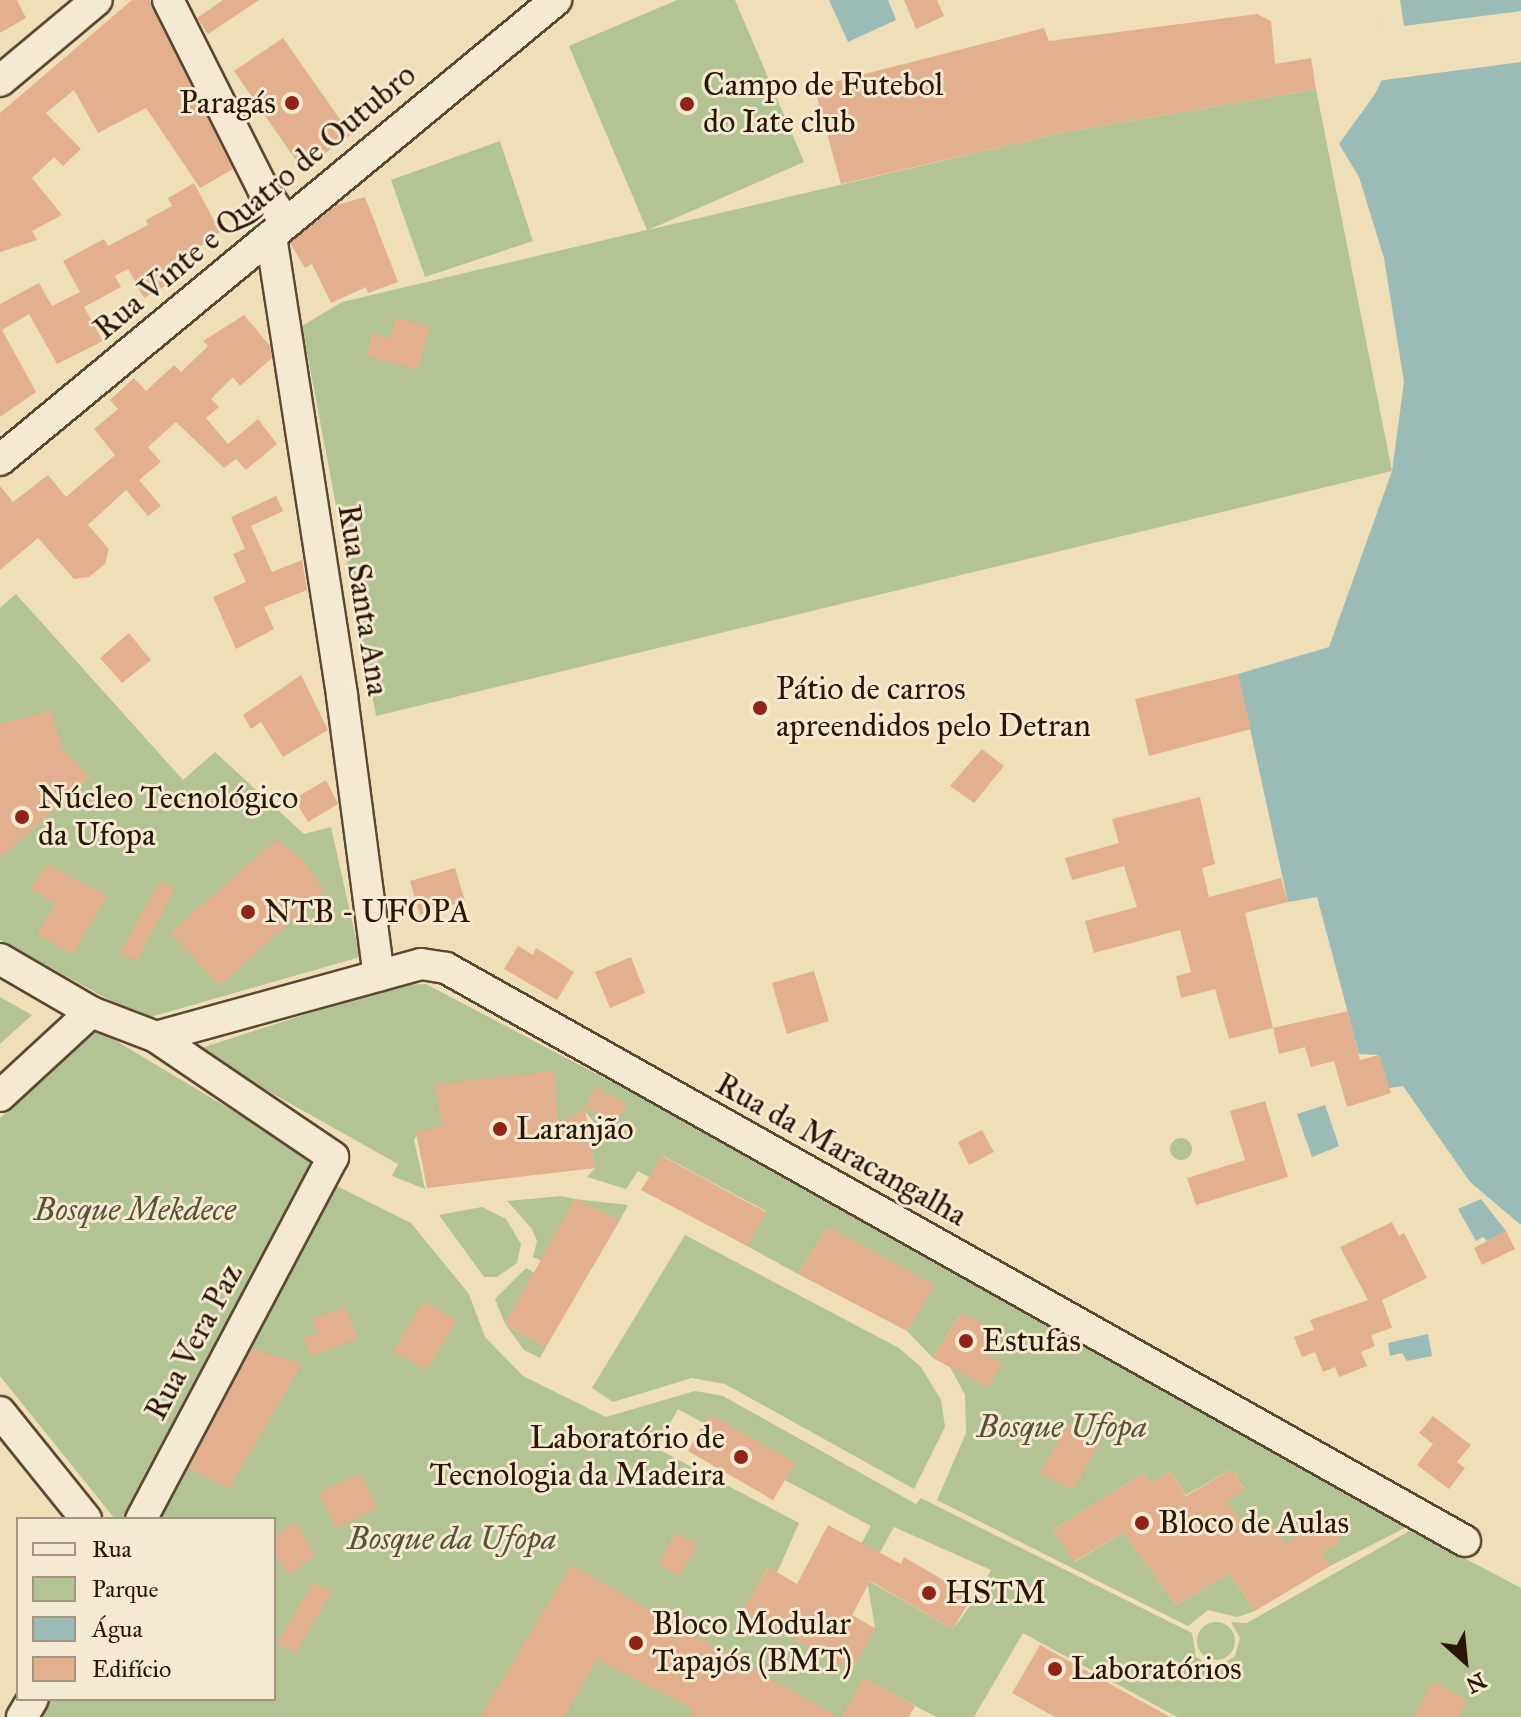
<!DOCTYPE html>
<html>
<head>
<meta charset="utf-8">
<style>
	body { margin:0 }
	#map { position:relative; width:1521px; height:1717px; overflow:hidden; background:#eedfb8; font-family:"IM FELL Great Primer",serif }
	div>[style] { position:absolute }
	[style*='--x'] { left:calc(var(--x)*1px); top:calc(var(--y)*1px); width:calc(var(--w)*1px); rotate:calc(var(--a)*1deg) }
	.green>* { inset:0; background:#b4c393 }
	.round { border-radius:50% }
	.water>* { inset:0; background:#9bbbb6 }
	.pier>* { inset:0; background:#eedfb8 }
	.building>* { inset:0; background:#e2b08f }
	.roads { filter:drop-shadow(2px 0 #5b4832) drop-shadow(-2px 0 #5b4832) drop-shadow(0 2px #5b4832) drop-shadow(0 -2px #5b4832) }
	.minor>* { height:30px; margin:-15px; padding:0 15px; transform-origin:15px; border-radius:15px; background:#f4ead1 }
	.dots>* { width:22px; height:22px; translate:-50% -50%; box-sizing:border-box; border:4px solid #f4ead1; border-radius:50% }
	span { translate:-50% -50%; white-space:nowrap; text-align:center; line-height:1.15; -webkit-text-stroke:6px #f4ead1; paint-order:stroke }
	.poi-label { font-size:32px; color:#2a1506 }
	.left { translate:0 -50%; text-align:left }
	.right { translate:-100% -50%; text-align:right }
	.street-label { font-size:32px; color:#2a1506 }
	.park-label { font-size:32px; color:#5a5237; font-style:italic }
	.legend { position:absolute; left:16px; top:1517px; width:260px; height:184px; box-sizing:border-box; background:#f4ead1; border:2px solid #a39580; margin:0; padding:10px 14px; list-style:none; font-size:24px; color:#2a1506 }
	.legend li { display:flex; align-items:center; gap:16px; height:40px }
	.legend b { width:40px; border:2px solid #a39580 }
	.north { position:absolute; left:1425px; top:1621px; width:80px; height:80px; -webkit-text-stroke:6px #f4ead1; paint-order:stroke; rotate:153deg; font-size:22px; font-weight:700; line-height:32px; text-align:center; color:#2a1506 }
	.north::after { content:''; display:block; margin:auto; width:28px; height:36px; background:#2a1506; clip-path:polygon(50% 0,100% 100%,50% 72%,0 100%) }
</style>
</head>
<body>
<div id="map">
	<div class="green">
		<i style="clip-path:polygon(677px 0,735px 0,804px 162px,648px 230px,1065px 132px,1316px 89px,1392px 471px,376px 716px,302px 326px,342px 302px,647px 230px,569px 46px)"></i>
		<i style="clip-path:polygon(500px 141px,533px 241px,425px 277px,391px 180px)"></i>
		<i style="clip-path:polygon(16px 594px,183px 780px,215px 752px,304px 834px,331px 827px,360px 957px,144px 1019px,0 940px,0 608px)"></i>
		<i style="clip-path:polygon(426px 984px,652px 1103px,1407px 1527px,1330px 1566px,1321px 1552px,1341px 1541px,1284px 1544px,1268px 1518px,1249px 1531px,1232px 1516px,1223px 1503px,1244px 1489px,1232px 1469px,1186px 1495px,1170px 1471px,1152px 1483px,1144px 1473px,1053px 1530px,1075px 1562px,1123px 1532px,1176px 1605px,1230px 1573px,1255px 1611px,1237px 1617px,1208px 1610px,1188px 1626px,937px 1500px,966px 1433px,965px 1395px,950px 1367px,981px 1352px,961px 1313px,933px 1358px,907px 1331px,934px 1285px,828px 1227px,798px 1274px,747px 1246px,766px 1211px,663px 1156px,649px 1177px,638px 1171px,626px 1189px,587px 1177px,595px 1168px,588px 1128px,593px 1121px,585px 1111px,574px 1125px,419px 1132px,414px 1140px,425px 1189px,392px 1176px,398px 1164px,195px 1050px,397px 985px)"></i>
		<i style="clip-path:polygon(0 997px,32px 1015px,0 1044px)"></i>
		<i style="clip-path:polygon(98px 1030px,315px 1160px,129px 1519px,115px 1519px,0 1376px,0 1118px)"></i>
		<i class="round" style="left:1170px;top:1138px;width:22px;height:22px"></i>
		<i style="clip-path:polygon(evenodd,331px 1183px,411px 1223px,469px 1294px,485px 1337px,523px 1376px,606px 1417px,695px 1391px,723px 1396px,916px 1504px,921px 1498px,1192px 1633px,1196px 1657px,1207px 1664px,1220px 1666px,1235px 1656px,1240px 1638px,1231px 1622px,1247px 1623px,1411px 1530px,1521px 1588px,1521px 1717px,1177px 1717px,1023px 1633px,974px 1717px,936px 1717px,865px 1679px,874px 1717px,40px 1717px,50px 1699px,274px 1699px,274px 1519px,152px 1519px,331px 1183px,678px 1409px,775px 1463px,770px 1472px,871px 1526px,856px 1553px,874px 1563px,894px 1527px,991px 1570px,976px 1598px,953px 1629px,867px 1580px,875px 1628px,744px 1610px,767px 1568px,777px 1573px,799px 1523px,656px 1448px,678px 1409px)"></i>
		<i style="clip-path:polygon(561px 1196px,575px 1199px,628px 1205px,620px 1220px,542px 1261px,533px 1257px,537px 1241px,532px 1229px,507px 1201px)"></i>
		<i style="clip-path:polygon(482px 1207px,506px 1219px,521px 1244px,517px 1263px,497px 1277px,484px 1277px,439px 1215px)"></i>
		<i style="clip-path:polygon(685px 1235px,899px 1348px,921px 1367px,941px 1400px,945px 1427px,914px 1489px,725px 1384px,692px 1378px,613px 1402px,592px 1388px)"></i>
		<i style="clip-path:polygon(526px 1268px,535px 1273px,505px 1324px,546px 1347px,540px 1358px,524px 1350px,505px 1324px,495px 1299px)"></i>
		<i class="round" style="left:1197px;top:1622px;width:38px;height:38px"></i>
	</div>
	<div class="water">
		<i style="clip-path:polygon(829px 0,888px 0,896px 20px,848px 42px)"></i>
		<i style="clip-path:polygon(1354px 0,1521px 0,1521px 1225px,1470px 1182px,1403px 1086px,1389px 1088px,1379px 1055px,1359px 1054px,1317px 897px,1288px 902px,1238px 674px,1329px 647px,1392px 471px,1404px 382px,1384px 258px,1359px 177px,1339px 144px,1375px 94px,1389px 65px,1376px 10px)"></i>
		<i style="clip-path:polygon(1325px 1105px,1339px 1146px,1312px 1157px,1297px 1114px)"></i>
		<i style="clip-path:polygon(1481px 1199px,1506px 1231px,1487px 1241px,1483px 1237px,1476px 1241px,1458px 1209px)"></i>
		<i style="clip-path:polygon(1428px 1334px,1432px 1356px,1407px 1361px,1402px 1353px,1390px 1356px,1388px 1343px)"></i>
	</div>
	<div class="pier">
		<i style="clip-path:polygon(1350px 0,1400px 0,1404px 26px,1521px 11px,1521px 62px,1377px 81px,1385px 64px,1379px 22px)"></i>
	</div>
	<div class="building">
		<i style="clip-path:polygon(0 0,17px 0,26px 18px,0 33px)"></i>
		<i style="clip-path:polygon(132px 0,150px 0,233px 169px,200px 188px,146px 108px,98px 133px,74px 90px,46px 113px,81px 149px,63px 166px,54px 157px,32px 178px,62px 215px,32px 231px,37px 240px,0 252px,0 113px)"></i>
		<i style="clip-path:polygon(223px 0,259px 0,208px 34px,197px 18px)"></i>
		<i style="clip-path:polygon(904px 0,937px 0,944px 16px,916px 29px)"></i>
		<i style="clip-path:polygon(1257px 14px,1271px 21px,1275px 64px,1311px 58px,1316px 89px,1065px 132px,841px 184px,814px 87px,1044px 28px,1049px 41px)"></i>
		<i style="clip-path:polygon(283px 38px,351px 135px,302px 169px,234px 71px)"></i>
		<i style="clip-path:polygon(194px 183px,220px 232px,195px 251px,199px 258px,165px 276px,170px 283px,144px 298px,128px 269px,110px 278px,115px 276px,121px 287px,84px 307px,103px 341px,57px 364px,29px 314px,2px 330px,36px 392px,0 417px,0 304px,39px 283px,52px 306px,80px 292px,63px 261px,104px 239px,108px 246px,148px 225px,146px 220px,172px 206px,168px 198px)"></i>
		<i style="clip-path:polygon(365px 197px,398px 282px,368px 293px,366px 287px,331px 303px,312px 264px,305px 268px,290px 243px,337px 205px)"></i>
		<i style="clip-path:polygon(244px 315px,270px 346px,272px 358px,240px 386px,233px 377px,211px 399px,219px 407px,206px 418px,228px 444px,258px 419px,277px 444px,246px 470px,236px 459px,224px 468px,176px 422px,148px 447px,161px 462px,139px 480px,161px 506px,148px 516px,126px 490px,88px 525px,109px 549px,105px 564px,89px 577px,74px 579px,38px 538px,0 570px,0 486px,13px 502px,48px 475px,66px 497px,115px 455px,94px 429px,118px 409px,110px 400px,134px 378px,146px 391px,174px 365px,181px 372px,208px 346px,203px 341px)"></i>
		<i style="clip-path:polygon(397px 317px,430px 327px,417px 370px,366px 356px,373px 333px,390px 338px)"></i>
		<i style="clip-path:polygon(276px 496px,283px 511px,251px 526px,272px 572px,302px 560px,307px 590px,264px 607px,274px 629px,236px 649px,213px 597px,246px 582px,233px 554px,245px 549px,231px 517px)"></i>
		<i style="clip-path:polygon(129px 633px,151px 660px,122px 683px,100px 658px)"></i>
		<i style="clip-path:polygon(1238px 674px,1251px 729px,1149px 756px,1135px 699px)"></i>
		<i style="clip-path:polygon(301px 675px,328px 730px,283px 757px,261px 722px,251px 729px,243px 715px)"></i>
		<i style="clip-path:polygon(51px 711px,62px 748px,90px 777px,0 858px,0 724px)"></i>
		<i style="clip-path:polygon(982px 749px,1004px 766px,974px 803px,950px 786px)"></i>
		<i style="clip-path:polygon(326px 780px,338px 804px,308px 822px,294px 799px)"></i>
		<i style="clip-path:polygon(1200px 797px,1215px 864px,1202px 868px,1209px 897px,1281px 878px,1288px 902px,1245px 913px,1273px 1028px,1229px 1039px,1215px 989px,1181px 998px,1176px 976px,1191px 972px,1180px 930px,1094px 953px,1085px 921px,1137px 907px,1124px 866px,1072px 880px,1065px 858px,1119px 843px,1112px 819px)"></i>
		<i style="clip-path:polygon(276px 840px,303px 860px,324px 891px,220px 986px,170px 933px)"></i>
		<i style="clip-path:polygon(48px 864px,107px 896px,73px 954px,37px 935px,55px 904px,30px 888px)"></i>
		<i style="clip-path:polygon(455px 868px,465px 901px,420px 915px,410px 881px)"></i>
		<i style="clip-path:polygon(160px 881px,175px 888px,137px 961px,120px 953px)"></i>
		<i style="clip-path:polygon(518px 946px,533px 955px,536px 948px,574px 972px,557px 1000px,504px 969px)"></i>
		<i style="clip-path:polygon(631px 957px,645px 993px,610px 1008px,595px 972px)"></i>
		<i style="clip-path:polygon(814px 971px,829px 1021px,787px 1034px,772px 983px)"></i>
		<i style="clip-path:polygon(1348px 1011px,1360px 1060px,1379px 1055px,1391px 1093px,1347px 1107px,1334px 1061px,1311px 1067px,1305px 1047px,1279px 1054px,1273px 1028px)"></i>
		<i style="clip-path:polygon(554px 1071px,558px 1125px,585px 1108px,595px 1168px,427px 1188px,416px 1132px,442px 1127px,435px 1084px)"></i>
		<i style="clip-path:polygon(595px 1087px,627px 1104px,616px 1124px,585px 1107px)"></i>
		<i style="clip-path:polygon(1265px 1101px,1288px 1177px,1196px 1205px,1187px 1178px,1245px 1160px,1230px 1111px)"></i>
		<i style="clip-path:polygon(982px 1130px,994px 1152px,969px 1165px,958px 1142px)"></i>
		<i style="clip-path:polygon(662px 1156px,766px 1212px,747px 1246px,641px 1190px)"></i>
		<i style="clip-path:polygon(575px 1199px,620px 1220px,546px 1347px,505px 1324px)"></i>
		<i style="clip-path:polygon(1392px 1222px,1399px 1236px,1404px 1233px,1427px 1278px,1382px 1300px,1392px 1328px,1371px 1335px,1375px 1346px,1361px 1352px,1367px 1366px,1339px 1377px,1335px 1367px,1323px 1372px,1315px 1352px,1302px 1357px,1294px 1337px,1314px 1330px,1310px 1320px,1368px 1300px,1340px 1247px)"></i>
		<i style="clip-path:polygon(828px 1227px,935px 1285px,907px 1331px,798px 1274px)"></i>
		<i style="clip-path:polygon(1506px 1231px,1515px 1249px,1482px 1265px,1474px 1248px)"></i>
		<i style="clip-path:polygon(423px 1302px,457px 1320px,427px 1370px,393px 1352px)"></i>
		<i style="clip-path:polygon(345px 1307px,358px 1339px,311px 1356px,304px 1338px,318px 1333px,312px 1319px)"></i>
		<i style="clip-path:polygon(961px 1313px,994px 1330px,982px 1352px,1002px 1363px,988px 1388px,933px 1358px)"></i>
		<i style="clip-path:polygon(252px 1348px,302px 1364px,229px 1489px,188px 1468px)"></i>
		<i style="clip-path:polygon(709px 1414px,795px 1463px,773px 1500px,688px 1451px)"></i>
		<i style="clip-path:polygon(1433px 1416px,1471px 1445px,1457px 1462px,1465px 1468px,1449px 1489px,1417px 1465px,1433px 1444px,1419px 1433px)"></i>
		<i style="clip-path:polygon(1068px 1424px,1100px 1442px,1073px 1490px,1040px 1473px)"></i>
		<i style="clip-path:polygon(1232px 1469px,1244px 1490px,1226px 1501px,1249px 1531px,1268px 1518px,1284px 1544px,1326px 1520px,1341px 1541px,1321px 1552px,1330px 1566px,1255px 1611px,1230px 1573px,1176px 1605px,1123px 1532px,1074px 1562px,1053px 1530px,1144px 1473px,1152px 1483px,1170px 1471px,1186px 1496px)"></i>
		<i style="clip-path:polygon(360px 1473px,378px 1508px,337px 1528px,318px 1493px)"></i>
		<i style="clip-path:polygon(296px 1523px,315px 1555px,289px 1575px,274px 1555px,274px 1535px)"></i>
		<i style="clip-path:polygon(828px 1525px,901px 1564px,904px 1557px,972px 1597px,953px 1629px,870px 1581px,852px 1615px,875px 1628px,851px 1671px,743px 1610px,768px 1567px,797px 1584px)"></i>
		<i style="clip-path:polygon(674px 1533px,697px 1544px,680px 1576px,659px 1564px)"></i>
		<i style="clip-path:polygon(571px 1565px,838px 1717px,689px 1717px,693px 1709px,597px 1659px,564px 1717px,480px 1717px)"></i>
		<i style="clip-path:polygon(313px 1583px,332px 1592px,295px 1653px,277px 1644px)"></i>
		<i style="clip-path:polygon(1040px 1645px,1170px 1717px,1055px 1717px,1012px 1693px)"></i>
		<i style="clip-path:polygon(864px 1678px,915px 1706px,909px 1717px,842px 1717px)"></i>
		<i style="clip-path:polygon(1434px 1681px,1468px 1701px,1458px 1717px,1413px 1717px)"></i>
	</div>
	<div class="roads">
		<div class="minor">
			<i style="--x:168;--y:0;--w:212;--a:63.3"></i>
			<i style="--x:263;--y:189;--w:41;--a:55.9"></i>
			<i style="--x:0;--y:81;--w:126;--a:-39.9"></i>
			<i style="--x:271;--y:236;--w:465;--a:81.2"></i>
			<i style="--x:342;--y:696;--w:282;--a:82.5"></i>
			<i style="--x:0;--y:460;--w:722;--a:-39.6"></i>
			<i style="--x:0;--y:959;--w:105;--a:30.2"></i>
			<i style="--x:91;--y:1012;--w:70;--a:21"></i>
			<i style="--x:156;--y:1037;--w:214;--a:34.1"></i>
			<i style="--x:333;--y:1157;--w:410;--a:117.9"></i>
			<i style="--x:156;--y:1037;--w:275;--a:-15.4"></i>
			<i style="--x:421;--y:964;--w:25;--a:9"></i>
			<i style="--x:446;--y:968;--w:1169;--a:29.35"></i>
			<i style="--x:0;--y:1096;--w:124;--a:-42.7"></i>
			<i style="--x:0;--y:1412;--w:137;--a:51.2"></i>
			<i style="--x:22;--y:1717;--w:21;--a:-59"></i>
		</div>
	</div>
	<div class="dots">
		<i style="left:292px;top:103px;background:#8f2418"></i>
		<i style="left:687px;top:104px;background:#8f2418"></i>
		<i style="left:760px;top:708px;background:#8f2418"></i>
		<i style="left:22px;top:817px;background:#8f2418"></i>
		<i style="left:248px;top:912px;background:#8f2418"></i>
		<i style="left:500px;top:1129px;background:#8f2418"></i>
		<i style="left:966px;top:1341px;background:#8f2418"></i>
		<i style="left:741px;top:1457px;background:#8f2418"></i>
		<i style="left:1142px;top:1523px;background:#8f2418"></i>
		<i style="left:929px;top:1593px;background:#8f2418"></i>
		<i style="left:636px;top:1643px;background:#8f2418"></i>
		<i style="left:1055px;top:1669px;background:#8f2418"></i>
	</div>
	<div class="poi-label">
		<span class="left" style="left:703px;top:104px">Campo de Futebol<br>do Iate club</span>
		<span class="right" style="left:276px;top:103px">Paragás</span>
		<span class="left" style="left:776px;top:708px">Pátio de carros<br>apreendidos pelo Detran</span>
		<span class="left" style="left:38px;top:817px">Núcleo Tecnológico<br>da Ufopa</span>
		<span class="left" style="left:264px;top:912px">NTB - UFOPA</span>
		<span class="left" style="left:516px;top:1129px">Laranjão</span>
		<span class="left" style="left:982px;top:1341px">Estufas</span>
		<span class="right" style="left:725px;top:1457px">Laboratório de<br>Tecnologia da Madeira</span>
		<span class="left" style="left:1158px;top:1523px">Bloco de Aulas</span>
		<span class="left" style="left:945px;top:1593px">HSTM</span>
		<span class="left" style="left:652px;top:1643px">Bloco Modular<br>Tapajós (BMT)</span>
		<span class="left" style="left:1071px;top:1669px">Laboratórios</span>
	</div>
	<div class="street-label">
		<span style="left:255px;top:202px;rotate:-40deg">Rua Vinte e Quatro de Outubro</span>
		<span style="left:363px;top:600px;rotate:81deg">Rua Santa Ana</span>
		<span style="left:841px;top:1150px;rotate:29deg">Rua da Maracangalha</span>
		<span style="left:194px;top:1342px;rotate:-62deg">Rua Vera Paz</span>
	</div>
	<div class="park-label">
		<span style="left:135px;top:1210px">Bosque Mekdece</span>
		<span style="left:1062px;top:1427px">Bosque Ufopa</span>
		<span style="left:452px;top:1539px">Bosque da Ufopa</span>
	</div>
	<ul class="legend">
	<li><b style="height:10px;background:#f4ead1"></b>Rua</li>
	<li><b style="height:22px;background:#b4c393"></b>Parque</li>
	<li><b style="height:22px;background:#9bbbb6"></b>Água</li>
	<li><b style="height:22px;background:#e2b08f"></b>Edifício</li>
	</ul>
	<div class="north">N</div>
</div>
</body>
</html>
